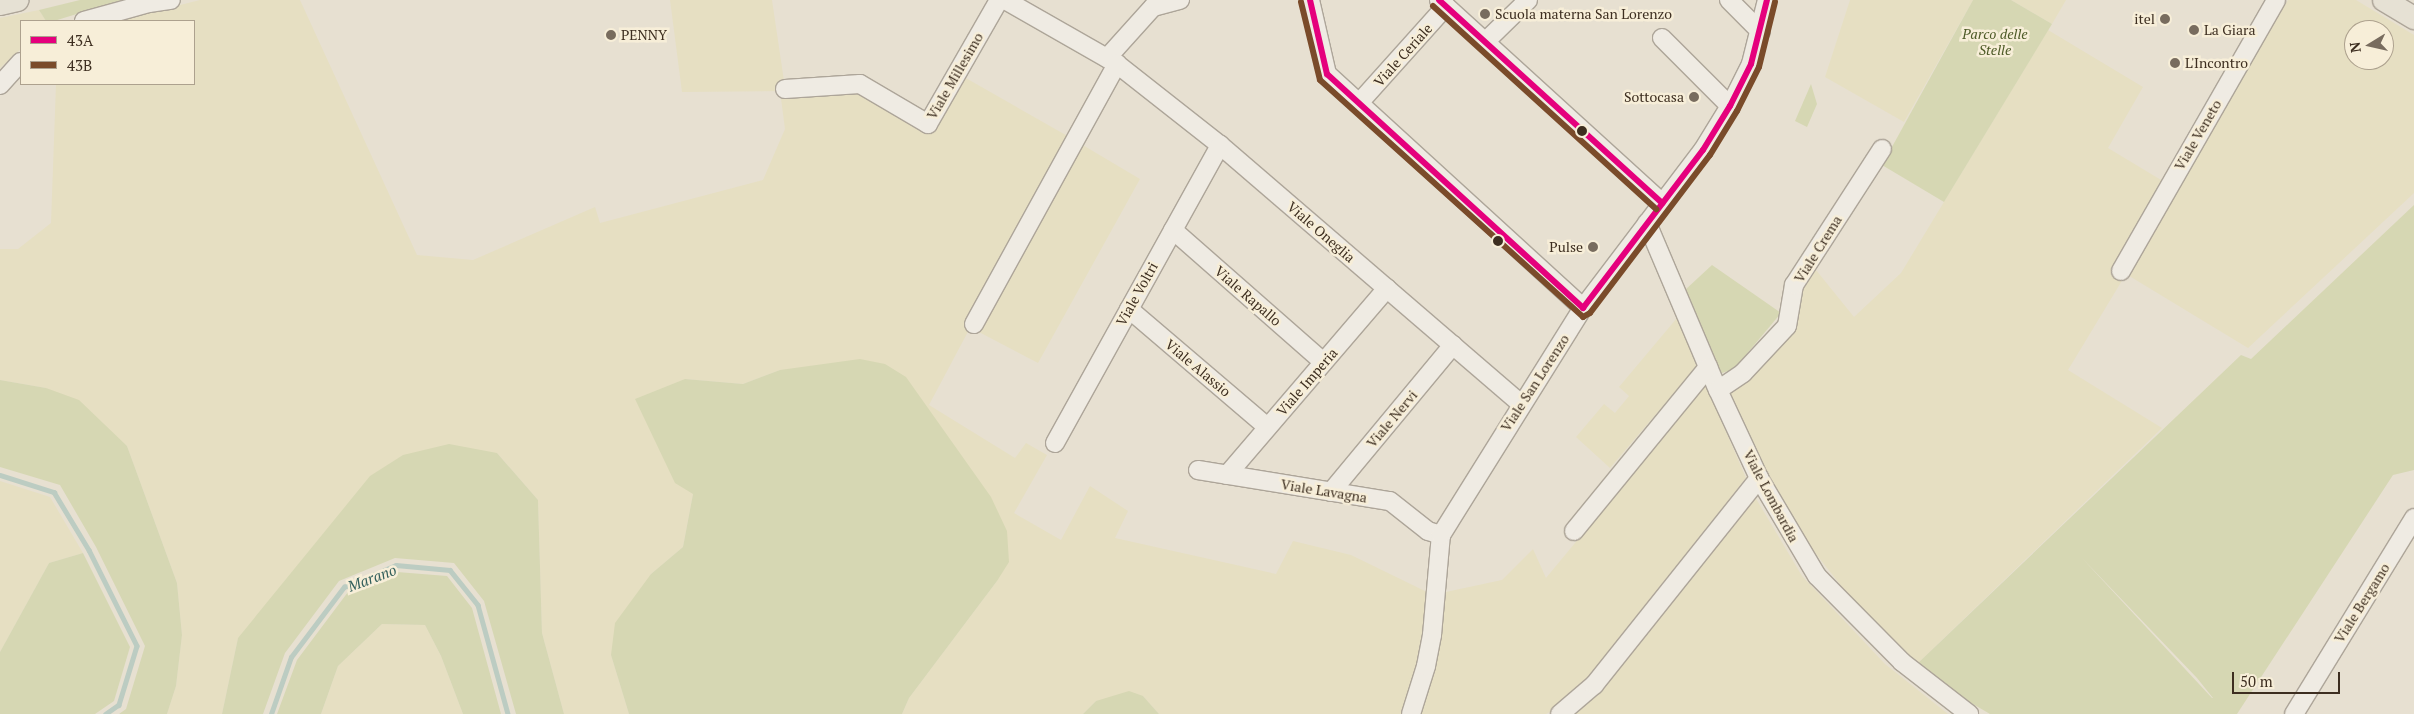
<!DOCTYPE html>
<html>
<head>
<meta charset="utf-8">
<style>
	body { margin:0 }
	#map { position:relative; width:2414px; height:714px; overflow:hidden; background:#e7e0d1; font-family:"PT Serif",serif }
	div>[style] { position:absolute }
	[style*='--x'] { left:calc(var(--x)*1px); top:calc(var(--y)*1px); width:calc(var(--w)*1px); rotate:calc(var(--a)*1deg) }
	.farmland>* { inset:0; background:#e6dfc2 }
	.green>* { inset:0; background:#d6d7b3 }
	.stream>* { height:4.5px; margin:-2.25px; padding:0 2.25px; transform-origin:2.25px; border-radius:2.25px; background:#bcccc2 }
	.roads { filter:drop-shadow(1px 0 #ada599) drop-shadow(-1px 0 #ada599) drop-shadow(0 1px #ada599) drop-shadow(0 -1px #ada599) }
	.minor>* { height:18px; margin:-9px; padding:0 9px; transform-origin:9px; border-radius:9px; background:#efebe3 }
	.major>* { height:22px; margin:-11px; padding:0 11px; transform-origin:11px; border-radius:11px; background:#e6e1d4 }
	.bus-1>* { height:6px; margin:-3px; padding:0 3px; transform-origin:3px; border-radius:3px; background:#e5007d }
	.bus-2>* { height:6px; margin:-3px; padding:0 3px; transform-origin:3px; border-radius:3px; background:#7a4b2a }
	.dots>* { width:14px; height:14px; translate:-50% -50%; box-sizing:border-box; border:2px solid #f7eed8; border-radius:50% }
	span { translate:-50% -50%; white-space:nowrap; text-align:center; line-height:1.15; -webkit-text-stroke:5px #f7eed8; paint-order:stroke }
	.poi-label { font-size:14px; color:#3d2e20 }
	.left { translate:0 -50%; text-align:left }
	.right { translate:-100% -50%; text-align:right }
	.park-label { font-size:14px; color:#4d5a26; font-style:italic }
	.street-label { font-size:14px; color:#3d2e20 }
	.water-label { font-size:15px; color:#2f5d5a; font-style:italic }
	.legend { position:absolute; left:20px; top:20px; width:175px; height:65px; box-sizing:border-box; background:#f7eed8; border:1px solid #ada18e; margin:0; padding:6px 9px; list-style:none; font-size:15px; color:#3d2e20 }
	.legend li { display:flex; align-items:center; gap:10px; height:25px }
	.legend b { width:25px; border:1px solid #ada18e }
	.north { position:absolute; left:2344px; top:20px; width:50px; height:50px; box-sizing:border-box; background:#f7eed8; border:1px solid #ada18e; border-radius:50%; rotate:261deg; font-size:14px; font-weight:700; line-height:20px; text-align:center; color:#3d2e20 }
	.north::after { content:''; display:block; margin:auto; width:18px; height:22px; background:#786c5e; clip-path:polygon(50% 0,100% 100%,50% 72%,0 100%) }
	.scale { position:absolute; left:2232px; top:672px; width:108px; height:22px; box-sizing:border-box; border:2px solid #3d2e20; border-top:0; padding-left:6px; font-size:15px; line-height:18px; white-space:nowrap; color:#3d2e20; -webkit-text-stroke:4px #f7eed8; paint-order:stroke }
</style>
</head>
<body>
<div id="map">
	<div class="farmland">
		<i style="clip-path:polygon(200px 0,300px 0,417px 255px,473px 260px,595px 207px,600px 223px,763px 180px,785px 129px,780px 91px,682px 92px,670px 0,772px 0,784px 81px,860px 75px,938px 120px,964px 77px,1071px 138px,929px 405px,1015px 458px,1026px 443px,1047px 455px,1014px 513px,1061px 540px,1090px 486px,1128px 511px,1115px 538px,1276px 574px,1293px 541px,1351px 555px,1429px 593px,1426px 637px,1405px 714px,1159px 714px,1143px 696px,1096px 701px,1083px 714px,902px 714px,909px 698px,997px 581px,780px 370px,743px 384px,685px 379px,693px 494px,683px 547px,651px 574px,611px 655px,629px 714px,564px 714px,542px 633px,538px 500px,497px 453px,238px 638px,222px 714px,167px 714px,176px 686px,182px 635px,177px 583px,127px 446px,46px 388px,0 380px,0 249px,18px 249px,51px 223px,56px 84px,194px 84px,194px 21px,117px 21px)"></i>
		<i style="clip-path:polygon(1850px 0,1973px 0,1904px 122px,1825px 77px)"></i>
		<i style="clip-path:polygon(2011px 0,2066px 0,2052px 24px)"></i>
		<i style="clip-path:polygon(evenodd,2288px 0,2356px 0,2414px 35px,2414px 193px,2248px 348px,2126px 274px,2068px 370px,2162px 428px,1917px 664px,1857px 606px,1805px 540px,1766px 472px,1730px 394px,1748px 380px,1792px 333px,1802px 289px,1816px 270px,1854px 317px,1901px 273px,2048px 30px,2143px 87px,2108px 148px,2176px 189px,2288px 0,2354px 30px,2384px 30px,2384px 60px,2354px 60px,2354px 30px)"></i>
		<i style="clip-path:polygon(39px 10px,46px 21px,21px 21px,21px 49px,0 68px,0 18px)"></i>
		<i style="clip-path:polygon(1081px 144px,1140px 179px,1038px 363px,977px 331px)"></i>
		<i style="clip-path:polygon(1677px 318px,1697px 366px,1610px 468px,1576px 437px,1604px 404px,1615px 413px,1629px 396px,1619px 387px)"></i>
		<i style="clip-path:polygon(1706px 385px,1746px 478px,1578px 690px,1564px 704px,1546px 714px,1420px 714px,1436px 664px,1441px 593px,1502px 580px,1533px 549px,1546px 578px)"></i>
		<i style="clip-path:polygon(0 481px,50px 497px,83px 553px,49px 563px,0 652px)"></i>
		<i style="clip-path:polygon(1755px 497px,1802px 576px,1885px 664px,1948px 714px,1573px 714px,1610px 680px)"></i>
		<i style="clip-path:polygon(382px 624px,425px 625px,441px 656px,463px 714px,321px 714px,338px 666px)"></i>
	</div>
	<div class="green">
		<i style="clip-path:polygon(80px 0,122px 0,54px 21px,46px 21px,39px 10px)"></i>
		<i style="clip-path:polygon(1973px 0,2011px 0,2052px 24px,1944px 202px,1882px 165px)"></i>
		<i style="clip-path:polygon(1811px 84px,1817px 104px,1807px 127px,1795px 121px)"></i>
		<i style="clip-path:polygon(evenodd,2414px 205px,2414px 470px,2393px 475px,2237px 714px,1990px 714px,1961px 697px,1917px 664px,2241px 355px,2251px 359px,2414px 205px,2081px 557px,2197px 678px,2213px 698px,2212px 698px,2081px 557px)"></i>
		<i style="clip-path:polygon(1712px 265px,1781px 313px,1734px 369px,1722px 373px,1715px 365px,1685px 290px)"></i>
		<i style="clip-path:polygon(860px 359px,885px 364px,906px 377px,991px 497px,1007px 531px,1009px 562px,997px 581px,909px 698px,902px 714px,629px 714px,611px 655px,615px 623px,651px 574px,683px 547px,693px 494px,675px 483px,635px 399px,685px 379px,743px 384px,780px 370px)"></i>
		<i style="clip-path:polygon(0 380px,46px 388px,79px 400px,127px 446px,177px 583px,182px 635px,176px 686px,167px 714px,119px 714px,126px 709px,145px 646px,96px 547px,60px 485px,0 467px)"></i>
		<i style="clip-path:polygon(449px 444px,497px 453px,538px 500px,542px 633px,564px 714px,516px 714px,484px 601px,454px 563px,395px 558px,339px 581px,285px 653px,263px 714px,222px 714px,238px 638px,370px 476px,403px 455px)"></i>
		<i style="clip-path:polygon(83px 553px,130px 647px,114px 701px,95px 714px,0 714px,0 652px,49px 563px)"></i>
		<i style="clip-path:polygon(397px 572px,447px 576px,472px 608px,501px 714px,463px 714px,441px 656px,425px 625px,382px 624px,338px 666px,321px 714px,277px 714px,297px 660px,348px 592px)"></i>
		<i style="clip-path:polygon(1129px 691px,1143px 696px,1159px 714px,1083px 714px,1096px 701px)"></i>
	</div>
	<div class="stream">
		<i style="--x:0;--y:475;--w:57;--a:17.5"></i>
		<i style="--x:54;--y:492;--w:68;--a:58.9"></i>
		<i style="--x:89;--y:550;--w:107;--a:63.4"></i>
		<i style="--x:137;--y:646;--w:62;--a:107"></i>
		<i style="--x:119;--y:705;--w:16;--a:145"></i>
		<i style="--x:271;--y:714;--w:60;--a:-70.7"></i>
		<i style="--x:291;--y:657;--w:88;--a:-52.9"></i>
		<i style="--x:344;--y:587;--w:56;--a:-22.9"></i>
		<i style="--x:396;--y:565;--w:54;--a:5.3"></i>
		<i style="--x:450;--y:570;--w:45;--a:51.3"></i>
		<i style="--x:478;--y:605;--w:113;--a:74.6"></i>
	</div>
	<div class="roads">
		<div class="minor">
			<i style="--x:1005;--y:0;--w:129;--a:29.7"></i>
			<i style="--x:1117;--y:64;--w:131;--a:38.2"></i>
			<i style="--x:1220;--y:145;--w:397;--a:40.7"></i>
			<i style="--x:1310;--y:0;--w:76;--a:77.1"></i>
			<i style="--x:1327;--y:74;--w:347;--a:42.4"></i>
			<i style="--x:1439;--y:0;--w:302;--a:42.3"></i>
			<i style="--x:1729;--y:0;--w:45;--a:45"></i>
			<i style="--x:84;--y:21;--w:67;--a:-15.5"></i>
			<i style="--x:149;--y:3;--w:22;--a:-8"></i>
			<i style="--x:1662;--y:38;--w:96;--a:45"></i>
			<i style="--x:1485;--y:42;--w:60;--a:-44.3"></i>
			<i style="--x:1107;--y:58;--w:69;--a:-48"></i>
			<i style="--x:1153;--y:7;--w:28;--a:-15"></i>
			<i style="--x:0;--y:85;--w:31;--a:-48"></i>
			<i style="--x:785;--y:89;--w:75;--a:-3.8"></i>
			<i style="--x:860;--y:84;--w:79;--a:30.5"></i>
			<i style="--x:928;--y:124;--w:143;--a:-60.2"></i>
			<i style="--x:1359;--y:103;--w:130;--a:-48.1"></i>
			<i style="--x:1647;--y:223;--w:181;--a:67"></i>
			<i style="--x:1718;--y:390;--w:97;--a:65"></i>
			<i style="--x:1759;--y:478;--w:114;--a:59.4"></i>
			<i style="--x:1817;--y:576;--w:121;--a:45.3"></i>
			<i style="--x:1902;--y:662;--w:85;--a:37.8"></i>
			<i style="--x:1173;--y:230;--w:200;--a:41.3"></i>
			<i style="--x:2121;--y:271;--w:312;--a:-60.2"></i>
			<i style="--x:1129;--y:309;--w:182;--a:40.5"></i>
			<i style="--x:974;--y:324;--w:297;--a:-61.2"></i>
			<i style="--x:1718;--y:390;--w:30;--a:-34"></i>
			<i style="--x:1743;--y:373;--w:64;--a:-46.9"></i>
			<i style="--x:1787;--y:326;--w:42;--a:-80.3"></i>
			<i style="--x:1794;--y:285;--w:162;--a:-57.1"></i>
			<i style="--x:1055;--y:443;--w:341;--a:-61"></i>
			<i style="--x:1198;--y:470;--w:194;--a:9.2"></i>
			<i style="--x:1390;--y:501;--w:48;--a:38.3"></i>
			<i style="--x:1428;--y:531;--w:14;--a:17"></i>
			<i style="--x:1227;--y:475;--w:246;--a:-49.4"></i>
			<i style="--x:1331;--y:492;--w:191;--a:-50.3"></i>
			<i style="--x:1574;--y:531;--w:212;--a:-50.7"></i>
			<i style="--x:1411;--y:714;--w:50;--a:-72.6"></i>
			<i style="--x:1426;--y:666;--w:32;--a:-79"></i>
			<i style="--x:1432;--y:635;--w:100;--a:-84.9"></i>
			<i style="--x:1441;--y:535;--w:268;--a:-58"></i>
			<i style="--x:1583;--y:308;--w:198;--a:-52.8"></i>
			<i style="--x:1703;--y:150;--w:52;--a:-58.5"></i>
			<i style="--x:1730;--y:106;--w:47;--a:-63.4"></i>
			<i style="--x:1751;--y:64;--w:66;--a:-76"></i>
			<i style="--x:1560;--y:714;--w:45;--a:-40.5"></i>
			<i style="--x:1594;--y:685;--w:265;--a:-51.4"></i>
			<i style="--x:2294;--y:714;--w:230;--a:-58.5"></i>
		</div>
		<div class="major">
			<i style="--x:2384;--y:0;--w:35;--a:31"></i>
			<i style="--x:0;--y:4;--w:18;--a:-13"></i>
		</div>
	</div>
	<div class="bus-1">
		<i style="--x:1310;--y:0;--w:76;--a:77.1"></i>
		<i style="--x:1327;--y:74;--w:347;--a:42.4"></i>
		<i style="--x:1583;--y:308;--w:198;--a:-52.8"></i>
		<i style="--x:1703;--y:150;--w:52;--a:-58.5"></i>
		<i style="--x:1730;--y:106;--w:47;--a:-63.4"></i>
		<i style="--x:1751;--y:64;--w:66;--a:-76"></i>
		<i style="--x:1439;--y:0;--w:302;--a:42.3"></i>
	</div>
	<div class="bus-2">
		<i style="--x:1301;--y:2;--w:80;--a:76.3"></i>
		<i style="--x:1320;--y:80;--w:354;--a:42"></i>
		<i style="--x:1583;--y:317;--w:8;--a:-30"></i>
		<i style="--x:1590;--y:313;--w:198;--a:-52.8"></i>
		<i style="--x:1710;--y:155;--w:52;--a:-58.5"></i>
		<i style="--x:1737;--y:111;--w:49;--a:-63.4"></i>
		<i style="--x:1759;--y:67;--w:67;--a:-76.2"></i>
		<i style="--x:1433;--y:6;--w:302;--a:42.3"></i>
	</div>
	<div class="dots">
		<i style="left:1485px;top:14px;background:#786c5e"></i>
		<i style="left:2165px;top:19px;background:#786c5e"></i>
		<i style="left:2194px;top:30px;background:#786c5e"></i>
		<i style="left:611px;top:35px;background:#786c5e"></i>
		<i style="left:2175px;top:63px;background:#786c5e"></i>
		<i style="left:1694px;top:97px;background:#786c5e"></i>
		<i style="left:1582px;top:131px;background:#3d2e20"></i>
		<i style="left:1498px;top:241px;background:#3d2e20"></i>
		<i style="left:1593px;top:247px;background:#786c5e"></i>
	</div>
	<div class="poi-label">
		<span class="left" style="left:1495px;top:14px">Scuola materna San Lorenzo</span>
		<span class="right" style="left:2155px;top:19px">itel</span>
		<span class="left" style="left:2204px;top:30px">La Giara</span>
		<span class="left" style="left:621px;top:35px">PENNY</span>
		<span class="left" style="left:2185px;top:63px">L'Incontro</span>
		<span class="right" style="left:1684px;top:97px">Sottocasa</span>
		<span class="right" style="left:1583px;top:247px">Pulse</span>
	</div>
	<div class="park-label">
		<span style="left:1995px;top:42px">Parco delle<br>Stelle</span>
	</div>
	<div class="street-label">
		<span style="left:1403px;top:55px;rotate:-48deg">Viale Ceriale</span>
		<span style="left:955px;top:76px;rotate:-60deg">Viale Millesimo</span>
		<span style="left:2198px;top:135px;rotate:-60deg">Viale Veneto</span>
		<span style="left:1321px;top:232px;rotate:41deg">Viale Oneglia</span>
		<span style="left:1818px;top:249px;rotate:-58deg">Viale Crema</span>
		<span style="left:1137px;top:294px;rotate:-61deg">Viale Voltri</span>
		<span style="left:1248px;top:296px;rotate:41deg">Viale Rapallo</span>
		<span style="left:1198px;top:368px;rotate:40deg">Viale Alassio</span>
		<span style="left:1307px;top:382px;rotate:-49deg">Viale Imperia</span>
		<span style="left:1535px;top:383px;rotate:-57deg">Viale San Lorenzo</span>
		<span style="left:1392px;top:419px;rotate:-50deg">Viale Nervi</span>
		<span style="left:1324px;top:491px;rotate:9deg">Viale Lavagna</span>
		<span style="left:1771px;top:496px;rotate:62deg">Viale Lombardia</span>
		<span style="left:2362px;top:603px;rotate:-58deg">Viale Bergamo</span>
	</div>
	<div class="water-label">
		<span style="left:372px;top:578px;rotate:-21deg">Marano</span>
	</div>
	<ul class="legend">
	<li><b style="height:6px;background:#e5007d"></b>43A</li>
	<li><b style="height:6px;background:#7a4b2a"></b>43B</li>
	</ul>
	<div class="north">N</div>
	<div class="scale">50 m</div>
</div>
</body>
</html>
